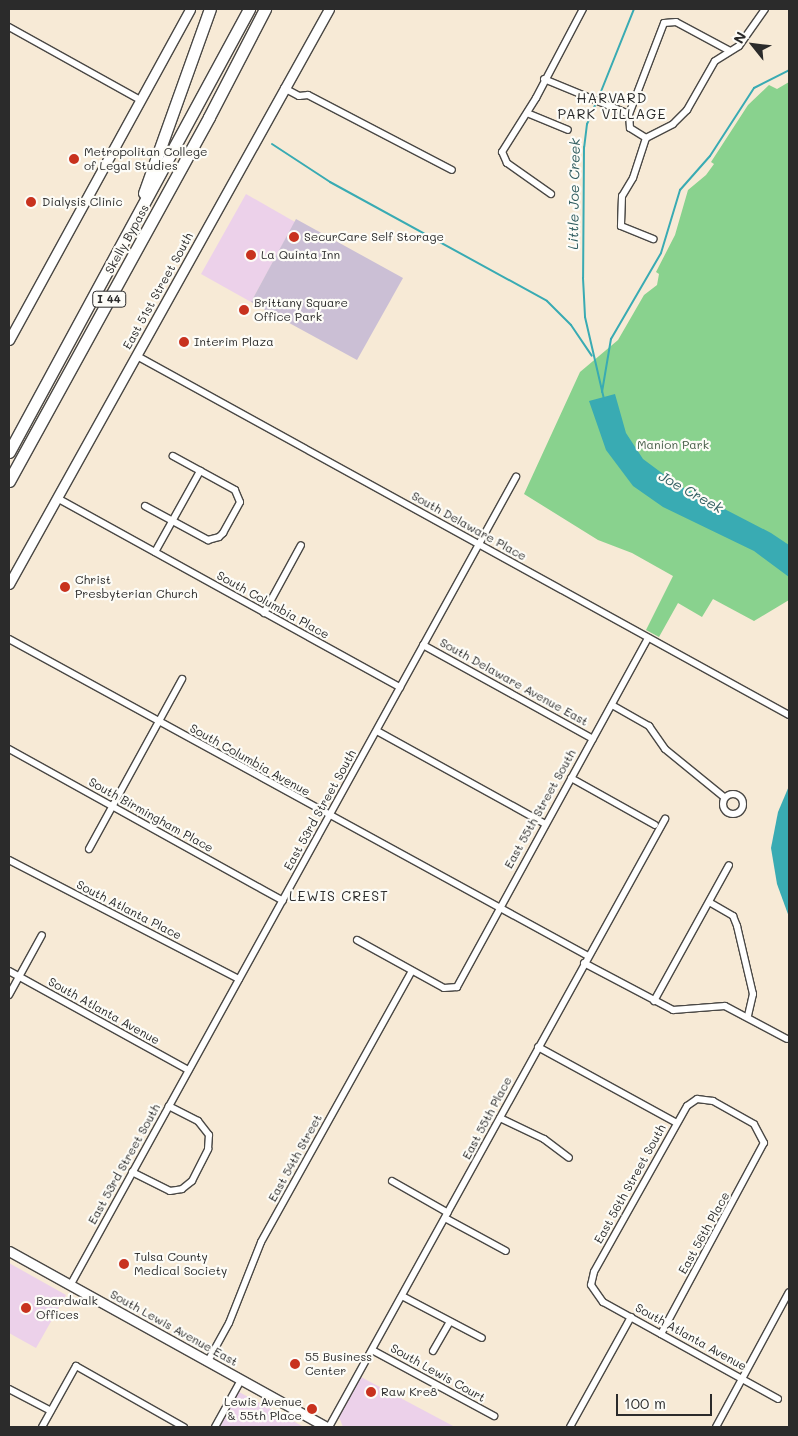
<!DOCTYPE html>
<html>
<head>
<meta charset="utf-8">
<style>
	body { margin:0 }
	#map { position:relative; width:798px; height:1436px; overflow:hidden; background:#f7ead6; font-family:Mali,sans-serif }
	div>[style] { position:absolute }
	[style*='--x'] { left:calc(var(--x)*1px); top:calc(var(--y)*1px); width:calc(var(--w)*1px); rotate:calc(var(--a)*1deg) }
	.built>* { inset:0; background:#ecd1ea }
	.industrial>* { inset:0; background:#cbbfd5 }
	.green>* { inset:0; background:#89d28e }
	.water>* { inset:0; background:#39abb3 }
	.stream>* { height:2px; margin:-1px; padding:0 1px; transform-origin:1px; border-radius:1px; background:#39abb3 }
	.roads { filter:drop-shadow(1px 0 #4a4845) drop-shadow(-1px 0 #4a4845) drop-shadow(0 1px #4a4845) drop-shadow(0 -1px #4a4845) }
	.street>* { height:6px; margin:-3px; padding:0 3px; transform-origin:3px; border-radius:3px; background:#fff }
	.street>.ring { margin:-3px; padding:0; box-sizing:content-box; background:none; border:6px solid #fff; border-radius:50% }
	.secondary>* { height:9px; margin:-4.5px; padding:0 4.5px; transform-origin:4.5px; border-radius:4.5px; background:#fff }
	.highway>* { height:11px; margin:-5.5px; padding:0 5.5px; transform-origin:5.5px; border-radius:5.5px; background:#fff }
	.dots>* { width:14px; height:14px; translate:-50% -50%; box-sizing:border-box; border:2px solid #fdfcf7; border-radius:50% }
	span { translate:-50% -50%; white-space:nowrap; text-align:center; line-height:1.15; -webkit-text-stroke:4.5px #fdfcf7; paint-order:stroke }
	.shield-label span { padding:1px 4px; background:#fdfcf7; border:1px solid; border-radius:4px; -webkit-text-stroke-width:0 }
	.shield-label { font-size:11px; color:#2b2b2b; font-weight:700 }
	.poi-label { font-size:12px; color:#2b2b2b }
	.left { translate:0 -50%; text-align:left }
	.right { translate:-100% -50%; text-align:right }
	.street-label { font-size:12px; color:#2b2b2b }
	.park-label { font-size:12px; color:#475d49 }
	.neighbourhood-label { font-size:14px; color:#2b2b2b; letter-spacing:1px }
	.water-label { font-size:14px; color:#315e61; font-style:italic }
	.frame { position:absolute; inset:0; border:10px solid #2b2b2b; pointer-events:none }
	.north { position:absolute; left:728px; top:20px; width:50px; height:50px; -webkit-text-stroke:4px #fdfcf7; paint-order:stroke; rotate:299deg; font-size:14px; font-weight:700; line-height:20px; text-align:center; color:#2b2b2b }
	.north::after { content:''; display:block; margin:auto; width:18px; height:22px; background:#2b2b2b; clip-path:polygon(50% 0,100% 100%,50% 72%,0 100%) }
	.scale { position:absolute; left:616px; top:1394px; width:96px; height:22px; box-sizing:border-box; border:2px solid #2b2b2b; border-top:0; padding-left:6px; font-size:15px; line-height:18px; white-space:nowrap; color:#2b2b2b; -webkit-text-stroke:4px #fdfcf7; paint-order:stroke }
</style>
</head>
<body>
<div id="map">
	<div class="built">
		<i style="clip-path:polygon(246px 194px,295px 222px,251px 302px,201px 274px)"></i>
		<i style="clip-path:polygon(9px 1263px,66px 1295px,36px 1348px,9px 1333px)"></i>
		<i style="clip-path:polygon(361px 1377px,455px 1427px,343px 1427px,339px 1417px)"></i>
		<i style="clip-path:polygon(239px 1392px,304px 1427px,220px 1427px)"></i>
	</div>
	<div class="industrial">
		<i style="clip-path:polygon(296px 219px,403px 278px,357px 360px,251px 302px)"></i>
	</div>
	<div class="green">
		<i style="clip-path:polygon(789px 82px,789px 600px,754px 621px,713px 599px,702px 617px,678px 603px,659px 637px,646px 630px,673px 576px,632px 553px,598px 540px,524px 494px,580px 372px,618px 340px,644px 295px,657px 285px,659px 274px,656px 272px,675px 235px,688px 190px,706px 175px,714px 164px,711px 162px,748px 105px,769px 85px,777px 89px)"></i>
	</div>
	<div class="water">
		<i style="clip-path:polygon(615px 394px,626px 433px,643px 459px,678px 485px,771px 533px,789px 545px,789px 577px,754px 551px,663px 507px,633px 486px,606px 450px,589px 401px)"></i>
		<i style="clip-path:polygon(789px 786px,789px 917px,777px 884px,771px 848px,778px 812px)"></i>
	</div>
	<div class="stream">
		<i style="--x:598;--y:99;--w:97;--a:-68.2"></i>
		<i style="--x:596;--y:103;--w:23;--a:113"></i>
		<i style="--x:587;--y:124;--w:23;--a:97"></i>
		<i style="--x:584;--y:147;--w:131;--a:90.4"></i>
		<i style="--x:583;--y:278;--w:39;--a:87"></i>
		<i style="--x:585;--y:317;--w:84;--a:77"></i>
		<i style="--x:272;--y:144;--w:69;--a:33.2"></i>
		<i style="--x:330;--y:182;--w:247;--a:28.7"></i>
		<i style="--x:547;--y:301;--w:34;--a:45"></i>
		<i style="--x:571;--y:325;--w:37;--a:56"></i>
		<i style="--x:602;--y:392;--w:54;--a:-80.4"></i>
		<i style="--x:611;--y:339;--w:99;--a:-59.8"></i>
		<i style="--x:661;--y:253;--w:66;--a:-73.2"></i>
		<i style="--x:680;--y:190;--w:45;--a:-48.6"></i>
		<i style="--x:710;--y:156;--w:81;--a:-57.1"></i>
		<i style="--x:754;--y:88;--w:39;--a:-27"></i>
	</div>
	<div class="roads">
		<div class="street">
			<i style="--x:9;--y:27;--w:150;--a:29.1"></i>
			<i style="--x:730;--y:51;--w:61;--a:-151.8"></i>
			<i style="--x:676;--y:22;--w:12;--a:175"></i>
			<i style="--x:664;--y:23;--w:97;--a:111"></i>
			<i style="--x:629;--y:114;--w:14;--a:86"></i>
			<i style="--x:630;--y:128;--w:19;--a:32"></i>
			<i style="--x:646;--y:138;--w:30;--a:-27"></i>
			<i style="--x:673;--y:124;--w:20;--a:-45"></i>
			<i style="--x:687;--y:110;--w:56;--a:-60.3"></i>
			<i style="--x:715;--y:61;--w:28;--a:-32"></i>
			<i style="--x:739;--y:46;--w:45;--a:-54.9"></i>
			<i style="--x:544;--y:79;--w:92;--a:22.4"></i>
			<i style="--x:284;--y:88;--w:17;--a:28"></i>
			<i style="--x:299;--y:96;--w:9;--a:-6"></i>
			<i style="--x:308;--y:95;--w:162;--a:27.5"></i>
			<i style="--x:527;--y:113;--w:44;--a:22.5"></i>
			<i style="--x:646;--y:138;--w:42;--a:108"></i>
			<i style="--x:633;--y:178;--w:21;--a:121"></i>
			<i style="--x:622;--y:196;--w:30;--a:92"></i>
			<i style="--x:621;--y:226;--w:35;--a:22"></i>
			<i style="--x:551;--y:194;--w:54;--a:-144.8"></i>
			<i style="--x:507;--y:163;--w:12;--a:-114"></i>
			<i style="--x:502;--y:152;--w:64;--a:-57.8"></i>
			<i style="--x:536;--y:98;--w:101;--a:-62.2"></i>
			<i style="--x:137;--y:356;--w:744;--a:28.84"></i>
			<i style="--x:57;--y:498;--w:392;--a:28.9"></i>
			<i style="--x:145;--y:506;--w:72;--a:28.4"></i>
			<i style="--x:208;--y:540;--w:11;--a:-15"></i>
			<i style="--x:219;--y:537;--w:6;--a:-45"></i>
			<i style="--x:223;--y:533;--w:35;--a:-61"></i>
			<i style="--x:240;--y:502;--w:13;--a:-113"></i>
			<i style="--x:235;--y:490;--w:71;--a:-151.3"></i>
			<i style="--x:155;--y:552;--w:93;--a:-60.9"></i>
			<i style="--x:264;--y:613;--w:77;--a:-61.4"></i>
			<i style="--x:9;--y:639;--w:660;--a:28.7"></i>
			<i style="--x:423;--y:645;--w:194;--a:28.9"></i>
			<i style="--x:612;--y:705;--w:43;--a:29.6"></i>
			<i style="--x:649;--y:726;--w:28;--a:55"></i>
			<i style="--x:665;--y:749;--w:77;--a:39.2"></i>
			<i style="--x:377;--y:731;--w:191;--a:28.9"></i>
			<i style="--x:9;--y:749;--w:313;--a:29"></i>
			<i style="--x:571;--y:778;--w:96;--a:29.2"></i>
			<i class="ring" style="left:723px;top:794px;width:14px;height:14px"></i>
			<i style="--x:89;--y:849;--w:194;--a:-61.3"></i>
			<i style="--x:9;--y:860;--w:259;--a:27.4"></i>
			<i style="--x:709;--y:902;--w:28;--a:30"></i>
			<i style="--x:733;--y:916;--w:11;--a:68"></i>
			<i style="--x:737;--y:926;--w:70;--a:76.8"></i>
			<i style="--x:753;--y:994;--w:23;--a:103"></i>
			<i style="--x:357;--y:940;--w:99;--a:28.9"></i>
			<i style="--x:444;--y:988;--w:13;--a:-4"></i>
			<i style="--x:457;--y:987;--w:398;--a:-61.3"></i>
			<i style="--x:584;--y:963;--w:101;--a:27.8"></i>
			<i style="--x:673;--y:1010;--w:52;--a:-4.4"></i>
			<i style="--x:725;--y:1006;--w:70;--a:28"></i>
			<i style="--x:9;--y:971;--w:205;--a:28.9"></i>
			<i style="--x:9;--y:995;--w:68;--a:-61.2"></i>
			<i style="--x:654;--y:1001;--w:155;--a:-61.1"></i>
			<i style="--x:538;--y:1047;--w:158;--a:28.7"></i>
			<i style="--x:500;--y:1118;--w:49;--a:25.5"></i>
			<i style="--x:544;--y:1139;--w:31;--a:37"></i>
			<i style="--x:132;--y:1172;--w:42;--a:26.6"></i>
			<i style="--x:170;--y:1191;--w:12;--a:-9"></i>
			<i style="--x:182;--y:1189;--w:13;--a:-39"></i>
			<i style="--x:192;--y:1181;--w:36;--a:-63"></i>
			<i style="--x:208;--y:1149;--w:14;--a:-86"></i>
			<i style="--x:209;--y:1135;--w:18;--a:-128"></i>
			<i style="--x:198;--y:1121;--w:33;--a:-153"></i>
			<i style="--x:392;--y:1181;--w:64;--a:29.7"></i>
			<i style="--x:445;--y:1218;--w:69;--a:28.4"></i>
			<i style="--x:71;--y:1284;--w:922;--a:-61.13"></i>
			<i style="--x:402;--y:1296;--w:90;--a:27.7"></i>
			<i style="--x:661;--y:1334;--w:217;--a:-61.7"></i>
			<i style="--x:764;--y:1143;--w:21;--a:-118"></i>
			<i style="--x:754;--y:1124;--w:47;--a:-150.7"></i>
			<i style="--x:713;--y:1101;--w:16;--a:-173"></i>
			<i style="--x:697;--y:1099;--w:12;--a:145"></i>
			<i style="--x:687;--y:1106;--w:190;--a:119.3"></i>
			<i style="--x:594;--y:1272;--w:13;--a:103"></i>
			<i style="--x:591;--y:1285;--w:21;--a:55"></i>
			<i style="--x:603;--y:1302;--w:200;--a:29"></i>
			<i style="--x:372;--y:1350;--w:139;--a:28.4"></i>
			<i style="--x:433;--y:1351;--w:34;--a:-60"></i>
			<i style="--x:208;--y:1361;--w:43;--a:-61.1"></i>
			<i style="--x:229;--y:1323;--w:87;--a:-68.4"></i>
			<i style="--x:261;--y:1242;--w:310;--a:-60.9"></i>
			<i style="--x:9;--y:1389;--w:47;--a:27.6"></i>
			<i style="--x:42;--y:1427;--w:70;--a:-60.9"></i>
			<i style="--x:76;--y:1366;--w:124;--a:29.5"></i>
			<i style="--x:215;--y:1427;--w:54;--a:-61"></i>
			<i style="--x:329;--y:1427;--w:695;--a:-61.07"></i>
			<i style="--x:570;--y:1427;--w:126;--a:-61"></i>
			<i style="--x:716;--y:1427;--w:153;--a:-61.6"></i>
		</div>
		<div class="secondary">
			<i style="--x:9;--y:340;--w:377;--a:-61.3"></i>
			<i style="--x:9;--y:584;--w:658;--a:-60.9"></i>
			<i style="--x:9;--y:1251;--w:363;--a:29"></i>
		</div>
		<div class="highway">
			<i style="--x:144;--y:193;--w:195;--a:-70.3"></i>
			<i style="--x:9;--y:452;--w:504;--a:-61.55"></i>
			<i style="--x:9;--y:481;--w:415;--a:-61.2"></i>
			<i style="--x:209;--y:117;--w:122;--a:-62.6"></i>
		</div>
	</div>
	<div class="dots">
		<i style="left:74px;top:159px;background:#c8321e"></i>
		<i style="left:31px;top:202px;background:#c8321e"></i>
		<i style="left:294px;top:237px;background:#c8321e"></i>
		<i style="left:251px;top:255px;background:#c8321e"></i>
		<i style="left:244px;top:310px;background:#c8321e"></i>
		<i style="left:184px;top:342px;background:#c8321e"></i>
		<i style="left:65px;top:587px;background:#c8321e"></i>
		<i style="left:124px;top:1264px;background:#c8321e"></i>
		<i style="left:26px;top:1308px;background:#c8321e"></i>
		<i style="left:295px;top:1364px;background:#c8321e"></i>
		<i style="left:371px;top:1392px;background:#c8321e"></i>
		<i style="left:312px;top:1409px;background:#c8321e"></i>
	</div>
	<div class="shield-label">
		<span style="left:109px;top:299px">I 44</span>
	</div>
	<div class="poi-label">
		<span class="left" style="left:84px;top:159px">Metropolitan College<br>of Legal Studies</span>
		<span class="left" style="left:42px;top:202px">Dialysis Clinic</span>
		<span class="left" style="left:304px;top:237px">SecurCare Self Storage</span>
		<span class="left" style="left:261px;top:255px">La Quinta Inn</span>
		<span class="left" style="left:254px;top:310px">Brittany Square<br>Office Park</span>
		<span class="left" style="left:194px;top:342px">Interim Plaza</span>
		<span class="left" style="left:75px;top:587px">Christ<br>Presbyterian Church</span>
		<span class="left" style="left:134px;top:1264px">Tulsa County<br>Medical Society</span>
		<span class="left" style="left:36px;top:1308px">Boardwalk<br>Offices</span>
		<span class="left" style="left:305px;top:1364px">55 Business<br>Center</span>
		<span class="left" style="left:381px;top:1392px">Raw Kre8</span>
		<span class="right" style="left:302px;top:1409px">Lewis Avenue<br>&amp; 55th Place</span>
	</div>
	<div class="street-label">
		<span style="left:127px;top:239px;rotate:-61deg">Skelly Bypass</span>
		<span style="left:158px;top:291px;rotate:-61deg">East 51st Street South</span>
		<span style="left:469px;top:526px;rotate:29deg">South Delaware Place</span>
		<span style="left:273px;top:605px;rotate:29deg">South Columbia Place</span>
		<span style="left:514px;top:682px;rotate:29deg">South Delaware Avenue East</span>
		<span style="left:250px;top:760px;rotate:29deg">South Columbia Avenue</span>
		<span style="left:540px;top:809px;rotate:-61deg">East 55th Street South</span>
		<span style="left:320px;top:810px;rotate:-61deg">East 53rd Street South</span>
		<span style="left:151px;top:815px;rotate:29deg">South Birmingham Place</span>
		<span style="left:129px;top:910px;rotate:27deg">South Atlanta Place</span>
		<span style="left:104px;top:1011px;rotate:29deg">South Atlanta Avenue</span>
		<span style="left:487px;top:1118px;rotate:-62deg">East 55th Place</span>
		<span style="left:295px;top:1158px;rotate:-61deg">East 54th Street</span>
		<span style="left:124px;top:1164px;rotate:-61deg">East 53rd Street South</span>
		<span style="left:630px;top:1184px;rotate:-61deg">East 56th Street South</span>
		<span style="left:704px;top:1233px;rotate:-61deg">East 56th Place</span>
		<span style="left:174px;top:1328px;rotate:29deg">South Lewis Avenue East</span>
		<span style="left:691px;top:1337px;rotate:29deg">South Atlanta Avenue</span>
		<span style="left:438px;top:1373px;rotate:29deg">South Lewis Court</span>
	</div>
	<div class="park-label">
		<span style="left:673px;top:445px">Manion Park</span>
	</div>
	<div class="neighbourhood-label">
		<span style="left:612px;top:106px">HARVARD<br>PARK VILLAGE</span>
		<span style="left:339px;top:896px">LEWIS CREST</span>
	</div>
	<div class="water-label">
		<span style="left:574px;top:194px;rotate:-89deg">Little Joe Creek</span>
		<span style="left:691px;top:492px;rotate:29deg">Joe Creek</span>
	</div>
	<div class="frame"></div>
	<div class="north">N</div>
	<div class="scale">100 m</div>
</div>
</body>
</html>
